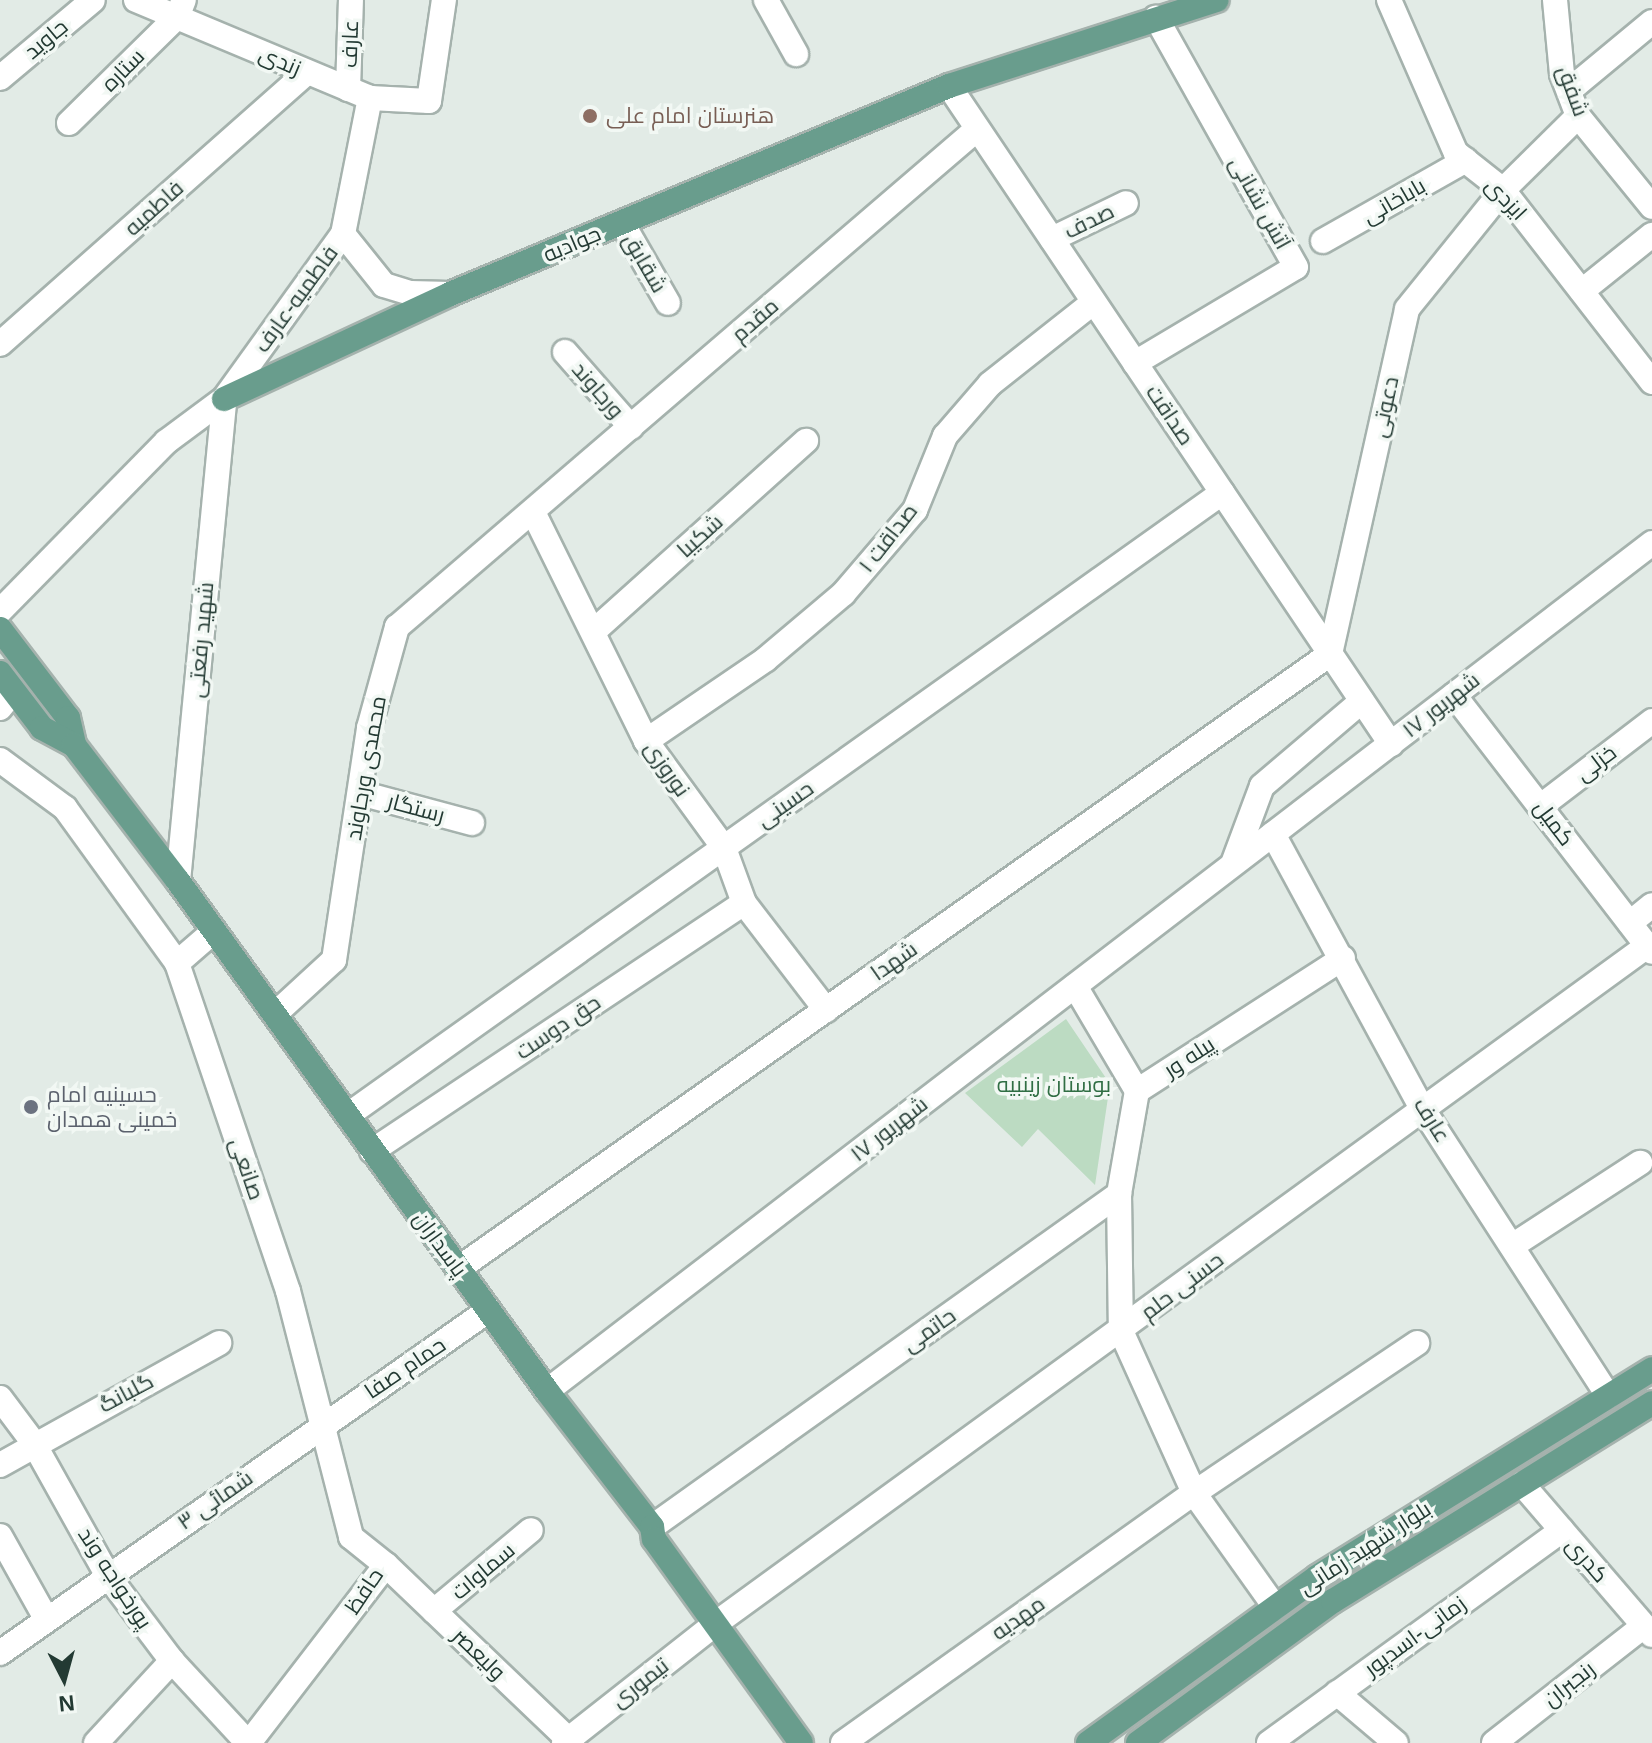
<!DOCTYPE html>
<html>
<head>
<meta charset="utf-8">
<style>
	body { margin:0 }
	#map { position:relative; width:1652px; height:1743px; overflow:hidden; background:#e2ebe6; font-family:Arial,Cairo,sans-serif }
	div>[style] { position:absolute }
	[style*='--x'] { left:calc(var(--x)*1px); top:calc(var(--y)*1px); width:calc(var(--w)*1px); rotate:calc(var(--a)*1deg) }
	.green>* { inset:0; background:#bcdbc2 }
	.roads { filter:drop-shadow(2px 0 #a5b2ad) drop-shadow(-2px 0 #a5b2ad) drop-shadow(0 2px #a5b2ad) drop-shadow(0 -2px #a5b2ad) }
	.minor>* { height:24px; margin:-12px; padding:0 12px; transform-origin:12px; border-radius:12px; background:#fff }
	.major>* { height:24px; margin:-12px; padding:0 12px; transform-origin:12px; border-radius:12px; background:#699d8d }
	.dots>* { width:22px; height:22px; translate:-50% -50%; box-sizing:border-box; border:4px solid #f2f8f4; border-radius:50% }
	span { translate:-50% -50%; white-space:nowrap; text-align:center; line-height:1.15; -webkit-text-stroke:7px #f2f8f4; paint-order:stroke }
	.street-label { font-size:22px; color:#233a33 }
	.education-label { font-size:22px; color:#785e54 }
	.left { translate:0 -50%; text-align:left }
	.park-label { font-size:22px; color:#306e44 }
	.worship-label { font-size:22px; color:#5b616d }
	.north { position:absolute; left:24px; top:1639px; width:80px; height:80px; -webkit-text-stroke:6px #f2f8f4; paint-order:stroke; rotate:174deg; font-size:22px; font-weight:700; line-height:32px; text-align:center; color:#233a33 }
	.north::after { content:''; display:block; margin:auto; width:28px; height:36px; background:#233a33; clip-path:polygon(50% 0,100% 100%,50% 72%,0 100%) }
</style>
</head>
<body>
<div id="map">
	<div class="green">
		<i style="clip-path:polygon(1066px 1019px,1110px 1084px,1095px 1185px,1038px 1129px,1022px 1147px,965px 1093px)"></i>
	</div>
	<div class="roads">
		<div class="minor">
			<i style="--x:136;--y:0;--w:254;--a:22.7"></i>
			<i style="--x:370;--y:98;--w:59;--a:2.9"></i>
			<i style="--x:429;--y:101;--w:102;--a:-81.6"></i>
			<i style="--x:766;--y:0;--w:62;--a:60.9"></i>
			<i style="--x:1389;--y:0;--w:167;--a:66.4"></i>
			<i style="--x:1456;--y:153;--w:60;--a:38.2"></i>
			<i style="--x:1503;--y:190;--w:243;--a:52.2"></i>
			<i style="--x:1555;--y:0;--w:74;--a:84.6"></i>
			<i style="--x:1562;--y:74;--w:45;--a:69.1"></i>
			<i style="--x:1578;--y:116;--w:117;--a:50.9"></i>
			<i style="--x:0;--y:78;--w:121;--a:-40"></i>
			<i style="--x:949;--y:86;--w:793;--a:56.11"></i>
			<i style="--x:348;--y:89;--w:89;--a:-88.1"></i>
			<i style="--x:1571;--y:89;--w:105;--a:-39.6"></i>
			<i style="--x:69;--y:123;--w:151;--a:-44.5"></i>
			<i style="--x:177;--y:17;--w:18;--a:-68"></i>
			<i style="--x:622;--y:223;--w:92;--a:60.1"></i>
			<i style="--x:343;--y:234;--w:65;--a:51.2"></i>
			<i style="--x:384;--y:285;--w:27;--a:17"></i>
			<i style="--x:410;--y:293;--w:40;--a:1.4"></i>
			<i style="--x:1052;--y:239;--w:82;--a:-25.9"></i>
			<i style="--x:1323;--y:241;--w:164;--a:-29.5"></i>
			<i style="--x:1582;--y:291;--w:90;--a:-38.7"></i>
			<i style="--x:0;--y:344;--w:410;--a:-41.5"></i>
			<i style="--x:565;--y:352;--w:100;--a:48.7"></i>
			<i style="--x:1135;--y:363;--w:187;--a:-30.8"></i>
			<i style="--x:1296;--y:267;--w:286;--a:-119.3"></i>
			<i style="--x:533;--y:512;--w:255;--a:63.7"></i>
			<i style="--x:646;--y:741;--w:132;--a:53.9"></i>
			<i style="--x:724;--y:848;--w:59;--a:70"></i>
			<i style="--x:744;--y:903;--w:135;--a:52.5"></i>
			<i style="--x:0;--y:611;--w:237;--a:-45.5"></i>
			<i style="--x:166;--y:442;--w:72;--a:-36.6"></i>
			<i style="--x:224;--y:399;--w:203;--a:-54.2"></i>
			<i style="--x:343;--y:234;--w:139;--a:-78.8"></i>
			<i style="--x:594;--y:631;--w:285;--a:-41.9"></i>
			<i style="--x:1454;--y:695;--w:324;--a:52.4"></i>
			<i style="--x:0;--y:708;--w:21;--a:-51"></i>
			<i style="--x:646;--y:741;--w:145;--a:-34.3"></i>
			<i style="--x:766;--y:659;--w:101;--a:-40.2"></i>
			<i style="--x:843;--y:594;--w:111;--a:-49.4"></i>
			<i style="--x:915;--y:510;--w:80;--a:-67.9"></i>
			<i style="--x:945;--y:436;--w:69;--a:-49.1"></i>
			<i style="--x:990;--y:384;--w:132;--a:-38.3"></i>
			<i style="--x:0;--y:760;--w:81;--a:36.4"></i>
			<i style="--x:65;--y:808;--w:191;--a:54.1"></i>
			<i style="--x:360;--y:793;--w:116;--a:15"></i>
			<i style="--x:1541;--y:806;--w:140;--a:-37.4"></i>
			<i style="--x:1273;--y:834;--w:312;--a:61.5"></i>
			<i style="--x:1422;--y:1108;--w:343;--a:57.1"></i>
			<i style="--x:1234;--y:861;--w:80;--a:-69.5"></i>
			<i style="--x:1262;--y:786;--w:131;--a:-40.4"></i>
			<i style="--x:178;--y:881;--w:484;--a:-84.5"></i>
			<i style="--x:1630;--y:923;--w:28;--a:-39"></i>
			<i style="--x:214;--y:931;--w:49;--a:139.1"></i>
			<i style="--x:177;--y:963;--w:346;--a:71.3"></i>
			<i style="--x:288;--y:1291;--w:254;--a:75.6"></i>
			<i style="--x:351;--y:1537;--w:45;--a:38.7"></i>
			<i style="--x:386;--y:1565;--w:225;--a:127.6"></i>
			<i style="--x:1075;--y:986;--w:122;--a:59.4"></i>
			<i style="--x:1137;--y:1091;--w:245;--a:-32.8"></i>
			<i style="--x:275;--y:1014;--w:80;--a:-42.5"></i>
			<i style="--x:334;--y:960;--w:235;--a:-81.4"></i>
			<i style="--x:369;--y:728;--w:105;--a:-74.5"></i>
			<i style="--x:397;--y:627;--w:764;--a:-40.65"></i>
			<i style="--x:348;--y:1115;--w:1073;--a:-35.44"></i>
			<i style="--x:372;--y:1151;--w:447;--a:-33.7"></i>
			<i style="--x:1119;--y:1194;--w:137;--a:89.2"></i>
			<i style="--x:1121;--y:1331;--w:178;--a:65.7"></i>
			<i style="--x:1194;--y:1493;--w:140;--a:54.6"></i>
			<i style="--x:1512;--y:1246;--w:153;--a:-33"></i>
			<i style="--x:458;--y:1269;--w:1067;--a:-35.19"></i>
			<i style="--x:1330;--y:654;--w:353;--a:-77.4"></i>
			<i style="--x:1407;--y:309;--w:153;--a:-51.1"></i>
			<i style="--x:1503;--y:190;--w:105;--a:-44.6"></i>
			<i style="--x:547;--y:1391;--w:1393;--a:-37.5"></i>
			<i style="--x:0;--y:1398;--w:55;--a:53.1"></i>
			<i style="--x:33;--y:1442;--w:154;--a:60.8"></i>
			<i style="--x:108;--y:1576;--w:106;--a:53"></i>
			<i style="--x:172;--y:1661;--w:112;--a:47.2"></i>
			<i style="--x:0;--y:1465;--w:251;--a:-29.1"></i>
			<i style="--x:1522;--y:1484;--w:199;--a:49.3"></i>
			<i style="--x:652;--y:1527;--w:574;--a:-35.49"></i>
			<i style="--x:1119;--y:1194;--w:105;--a:-80.1"></i>
			<i style="--x:0;--y:1536;--w:96;--a:60.8"></i>
			<i style="--x:386;--y:1565;--w:257;--a:43.7"></i>
			<i style="--x:434;--y:1611;--w:126;--a:-39.9"></i>
			<i style="--x:0;--y:1653;--w:597;--a:-35.05"></i>
			<i style="--x:1337;--y:1693;--w:77;--a:40.3"></i>
			<i style="--x:96;--y:1743;--w:112;--a:-47.2"></i>
			<i style="--x:564;--y:1743;--w:192;--a:-38.2"></i>
			<i style="--x:715;--y:1624;--w:1153;--a:-36.03"></i>
			<i style="--x:843;--y:1743;--w:431;--a:-35.5"></i>
			<i style="--x:1194;--y:1493;--w:269;--a:-33.9"></i>
			<i style="--x:1269;--y:1743;--w:362;--a:-36"></i>
			<i style="--x:1494;--y:1743;--w:190;--a:-38"></i>
		</div>
		<div class="major">
			<i style="--x:224;--y:399;--w:249;--a:-24.9"></i>
			<i style="--x:450;--y:294;--w:541;--a:-22.63"></i>
			<i style="--x:949;--y:86;--w:281;--a:-17.8"></i>
			<i style="--x:0;--y:629;--w:112;--a:52.6"></i>
			<i style="--x:68;--y:718;--w:28;--a:77"></i>
			<i style="--x:0;--y:673;--w:69;--a:52.6"></i>
			<i style="--x:42;--y:728;--w:36;--a:28"></i>
			<i style="--x:74;--y:745;--w:171;--a:52.6"></i>
			<i style="--x:178;--y:881;--w:629;--a:54.11"></i>
			<i style="--x:547;--y:1391;--w:172;--a:52.3"></i>
			<i style="--x:652;--y:1527;--w:12;--a:81"></i>
			<i style="--x:654;--y:1539;--w:251;--a:54.2"></i>
			<i style="--x:1088;--y:1743;--w:283;--a:-35.9"></i>
			<i style="--x:1317;--y:1577;--w:394;--a:-31.8"></i>
			<i style="--x:1138;--y:1743;--w:241;--a:-36.1"></i>
			<i style="--x:1333;--y:1601;--w:375;--a:-31.8"></i>
		</div>
	</div>
	<div class="dots">
		<i style="left:590px;top:116px;background:#8d6e63"></i>
		<i style="left:31px;top:1107px;background:#6b7280"></i>
	</div>
	<div class="street-label">
		<span style="left:46px;top:39px;rotate:-40deg">جاوید</span>
		<span style="left:350px;top:44px;rotate:-88deg">عارف</span>
		<span style="left:280px;top:61px;rotate:23deg">زندی</span>
		<span style="left:123px;top:70px;rotate:-45deg">ستاره</span>
		<span style="left:1573px;top:91px;rotate:70deg">شفق</span>
		<span style="left:1506px;top:199px;rotate:47deg">ایزدی</span>
		<span style="left:1394px;top:201px;rotate:-30deg">باباخانی</span>
		<span style="left:1260px;top:203px;rotate:61deg">آتش نشانی</span>
		<span style="left:154px;top:208px;rotate:-42deg">فاطمیه</span>
		<span style="left:1089px;top:221px;rotate:-26deg">صدف</span>
		<span style="left:572px;top:244px;rotate:-23deg">جوادیه</span>
		<span style="left:645px;top:263px;rotate:60deg">شقابق</span>
		<span style="left:296px;top:299px;rotate:-54deg">فاطمیه-عارف</span>
		<span style="left:755px;top:320px;rotate:-41deg">مقدم</span>
		<span style="left:598px;top:390px;rotate:49deg">ورجاوند</span>
		<span style="left:1385px;top:407px;rotate:-78deg">دعوتی</span>
		<span style="left:1170px;top:415px;rotate:56deg">صداقت</span>
		<span style="left:700px;top:536px;rotate:-42deg">شکیبا</span>
		<span style="left:888px;top:538px;rotate:-52deg">صداقت ۱</span>
		<span style="left:201px;top:640px;rotate:-85deg">شهید رفعتی</span>
		<span style="left:1441px;top:705px;rotate:-38deg">۱۷ شهریور</span>
		<span style="left:1596px;top:763px;rotate:-37deg">خزلی</span>
		<span style="left:366px;top:768px;rotate:-80deg">محمدی ورجاوند</span>
		<span style="left:667px;top:769px;rotate:55deg">نوروزی</span>
		<span style="left:785px;top:804px;rotate:-35deg">حسینی</span>
		<span style="left:416px;top:808px;rotate:15deg">رستگار</span>
		<span style="left:1554px;top:823px;rotate:53deg">کمیل</span>
		<span style="left:894px;top:961px;rotate:-35deg">شهدا</span>
		<span style="left:558px;top:1027px;rotate:-34deg">حق دوست</span>
		<span style="left:1189px;top:1057px;rotate:-33deg">پیله ور</span>
		<span style="left:1432px;top:1120px;rotate:58deg">عارف</span>
		<span style="left:889px;top:1129px;rotate:-38deg">۱۷ شهریور</span>
		<span style="left:247px;top:1169px;rotate:71deg">صانعی</span>
		<span style="left:440px;top:1244px;rotate:54deg">پاسداران</span>
		<span style="left:1182px;top:1286px;rotate:-37deg">حسنی حلم</span>
		<span style="left:929px;top:1330px;rotate:-35deg">حاتمی</span>
		<span style="left:405px;top:1368px;rotate:-34deg">حمام صفا</span>
		<span style="left:126px;top:1393px;rotate:-28deg">گلبانگ</span>
		<span style="left:215px;top:1500px;rotate:-35deg">شمائی ۳</span>
		<span style="left:1365px;top:1548px;rotate:-33deg">بلوار شهید زمانی</span>
		<span style="left:1587px;top:1560px;rotate:49deg">کدری</span>
		<span style="left:483px;top:1571px;rotate:-40deg">سماوات</span>
		<span style="left:115px;top:1578px;rotate:57deg">پورخواجه وند</span>
		<span style="left:364px;top:1591px;rotate:-56deg">حافظ</span>
		<span style="left:1018px;top:1618px;rotate:-35deg">مهدیه</span>
		<span style="left:1415px;top:1636px;rotate:-36deg">زمانی-اسدپور</span>
		<span style="left:479px;top:1654px;rotate:44deg">ولیعصر</span>
		<span style="left:640px;top:1683px;rotate:-38deg">تیموری</span>
		<span style="left:1569px;top:1684px;rotate:-38deg">رنجبران</span>
	</div>
	<div class="education-label">
		<span class="left" style="left:606px;top:116px">هنرستان امام علی</span>
	</div>
	<div class="park-label">
		<span style="left:1054px;top:1085px">بوستان زینبیه</span>
	</div>
	<div class="worship-label">
		<span class="left" style="left:47px;top:1107px">حسینیه امام<br>خمینی همدان</span>
	</div>
	<div class="north">N</div>
</div>
</body>
</html>
